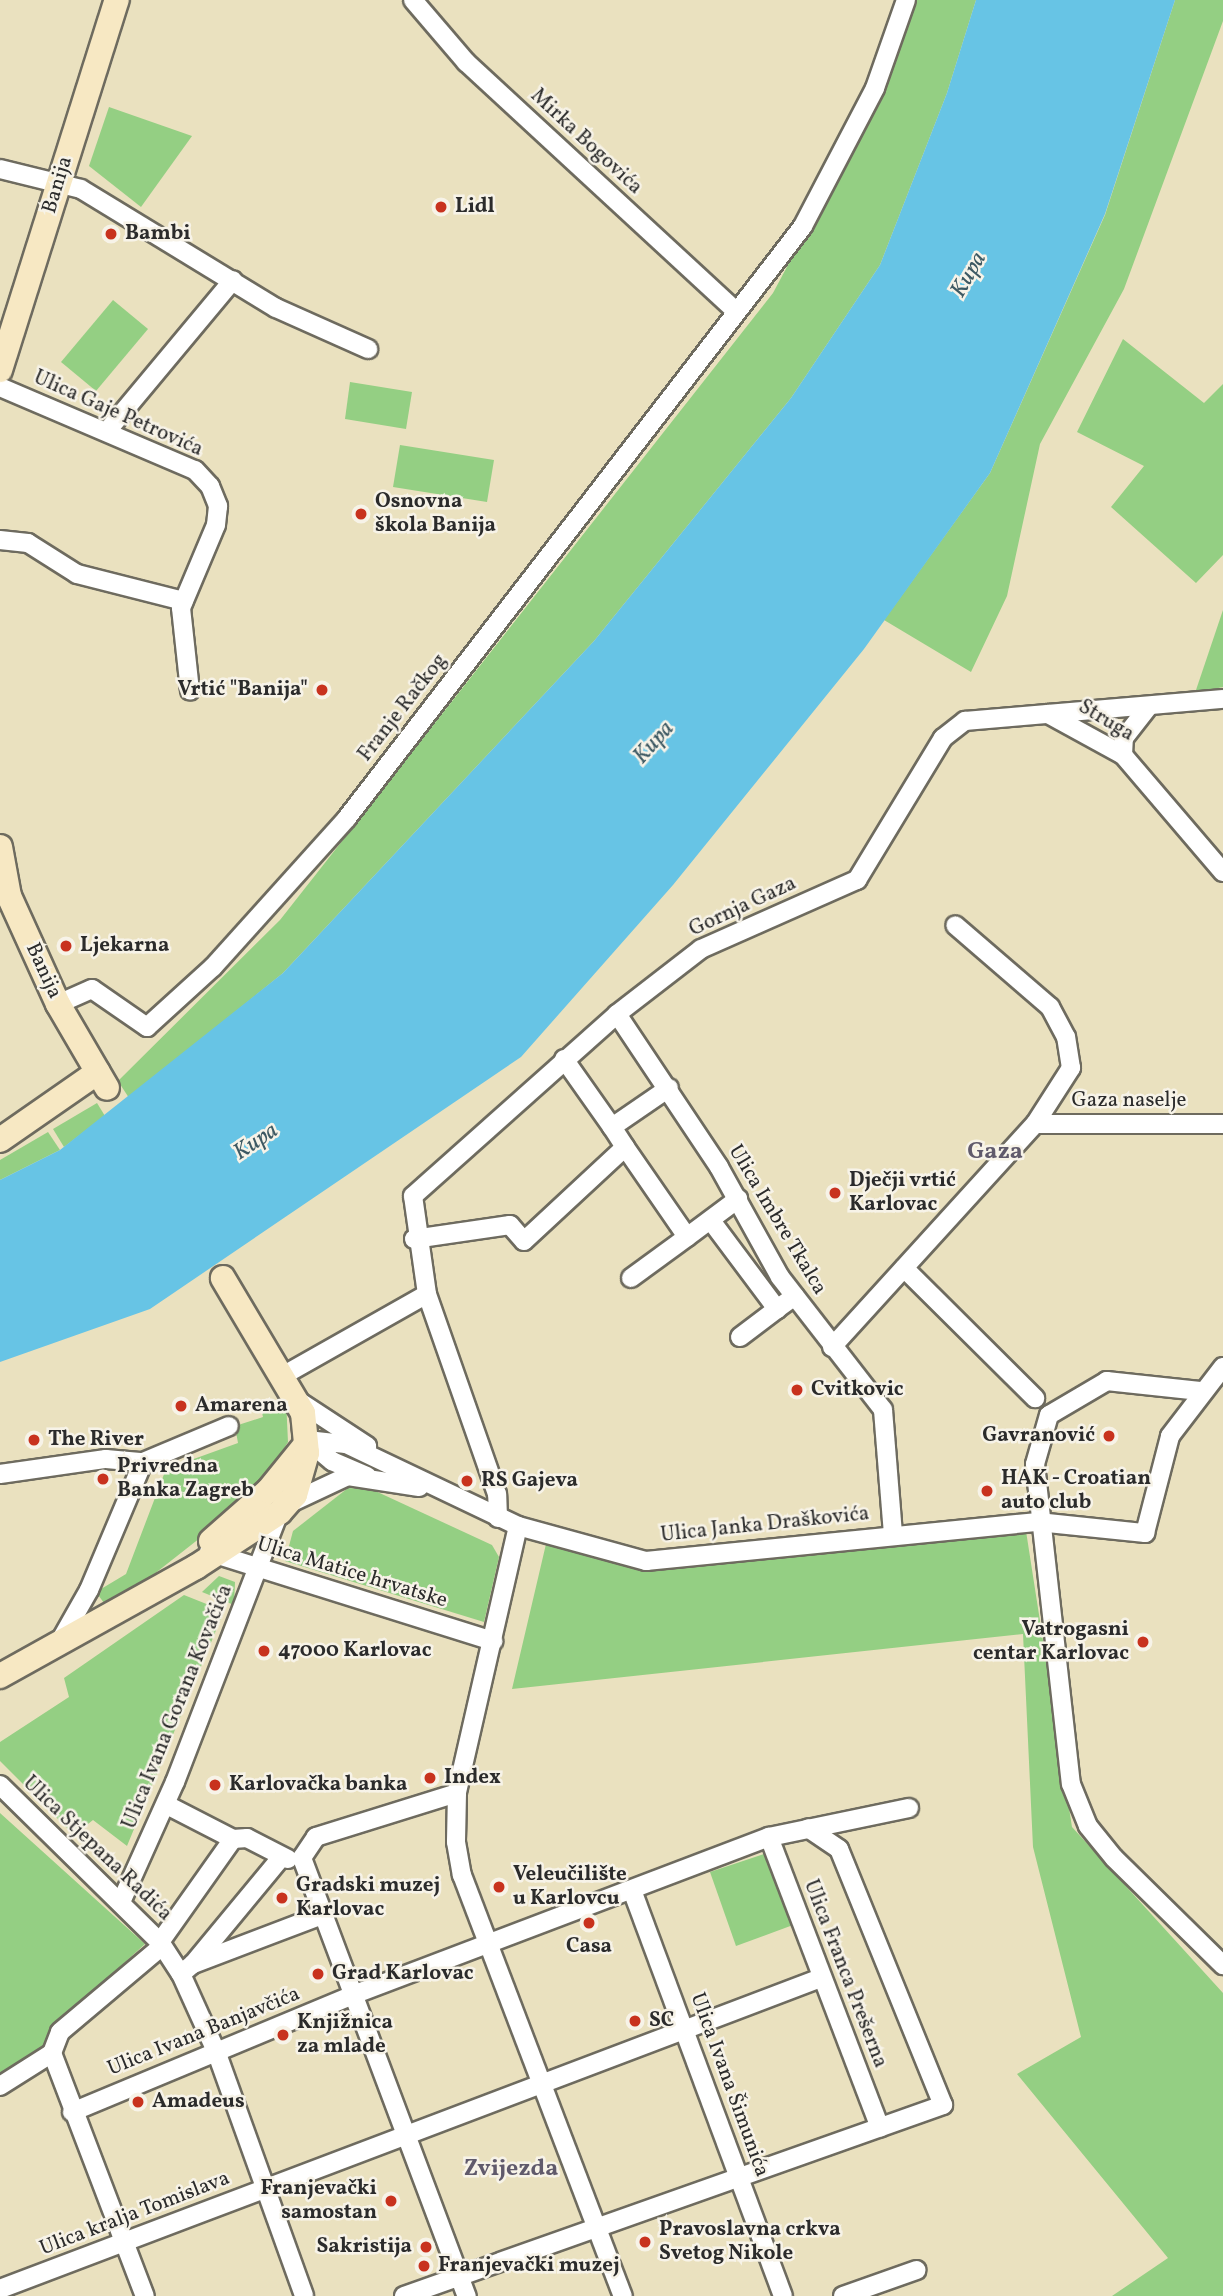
<!DOCTYPE html>
<html>
<head>
<meta charset="utf-8">
<style>
	body { margin:0 }
	#map { position:relative; width:1223px; height:2296px; overflow:hidden; background:#eae1bf; font-family:Vollkorn,serif }
	div>[style] { position:absolute }
	[style*='--x'] { left:calc(var(--x)*1px); top:calc(var(--y)*1px); width:calc(var(--w)*1px); rotate:calc(var(--a)*1deg) }
	.green>* { inset:0; background:#94cf83 }
	.water>* { inset:0; background:#67c4e5 }
	.roads { filter:drop-shadow(2px 0 #6e6b5f) drop-shadow(-2px 0 #6e6b5f) drop-shadow(0 2px #6e6b5f) drop-shadow(0 -2px #6e6b5f) }
	.street>* { height:18px; margin:-9px; padding:0 9px; transform-origin:9px; border-radius:9px; background:#fff }
	.secondary>* { height:24px; margin:-12px; padding:0 12px; transform-origin:12px; border-radius:12px; background:#f7e8c3 }
	.dots>* { width:19px; height:19px; translate:-50% -50%; box-sizing:border-box; border:4px solid #f7f3e8; border-radius:50% }
	span { translate:-50% -50%; white-space:nowrap; text-align:center; line-height:1.15; -webkit-text-stroke:5px #f7f3e8; paint-order:stroke }
	.street-label { font-size:21px; color:#2b2b2b }
	.poi-label { font-size:21px; color:#2b2b2b; font-weight:700 }
	.left { translate:0 -50%; text-align:left }
	.right { translate:-100% -50%; text-align:right }
	.water-label { font-size:23px; color:#3d5963; font-style:italic }
	.quarter-label { font-size:24px; color:#605a6b; font-weight:700 }
</style>
</head>
<body>
<div id="map">
	<div class="green">
		<i style="clip-path:polygon(912px 0,976px 0,947px 93px,880px 265px,791px 398px,594px 641px,283px 973px,129px 1098px,118px 1081px,280px 920px,773px 293px,881px 91px)"></i>
		<i style="clip-path:polygon(1175px 0,1223px 0,1223px 21px,1124px 289px,1040px 444px,1007px 596px,971px 672px,884px 620px,990px 473px,1105px 215px)"></i>
		<i style="clip-path:polygon(109px 107px,192px 136px,141px 207px,89px 166px)"></i>
		<i style="clip-path:polygon(113px 300px,148px 329px,96px 391px,61px 362px)"></i>
		<i style="clip-path:polygon(1123px 339px,1204px 403px,1223px 384px,1223px 555px,1196px 583px,1111px 507px,1144px 466px,1077px 432px)"></i>
		<i style="clip-path:polygon(350px 382px,412px 392px,406px 429px,345px 419px)"></i>
		<i style="clip-path:polygon(400px 445px,494px 460px,487px 502px,393px 487px)"></i>
		<i style="clip-path:polygon(1223px 610px,1223px 687px,1195px 693px)"></i>
		<i style="clip-path:polygon(97px 1103px,105px 1116px,64px 1147px,53px 1129px)"></i>
		<i style="clip-path:polygon(48px 1132px,60px 1150px,0 1180px,0 1160px)"></i>
		<i style="clip-path:polygon(286px 1400px,288px 1442px,256px 1494px,144px 1582px,104px 1603px,96px 1592px,126px 1574px,166px 1469px,238px 1443px,235px 1426px,263px 1417px,260px 1405px)"></i>
		<i style="clip-path:polygon(348px 1488px,371px 1489px,492px 1545px,499px 1557px,484px 1622px,285px 1561px,293px 1531px)"></i>
		<i style="clip-path:polygon(1026px 1531px,1072px 1827px,1223px 1993px,1223px 2296px,1112px 2296px,1168px 2258px,1017px 2074px,1081px 2037px,1033px 1847px,1023px 1634px,512px 1689px,546px 1544px,635px 1569px)"></i>
		<i style="clip-path:polygon(219px 1576px,235px 1582px,234px 1605px,202px 1592px)"></i>
		<i style="clip-path:polygon(184px 1595px,224px 1611px,127px 1846px,93px 1820px,74px 1835px,0 1761px,0 1742px,69px 1697px,64px 1678px)"></i>
		<i style="clip-path:polygon(0 1813px,145px 1944px,56px 2025px,47px 2047px,0 2074px)"></i>
		<i style="clip-path:polygon(764px 1854px,793px 1925px,736px 1946px,710px 1872px)"></i>
	</div>
	<div class="water">
		<i style="clip-path:polygon(976px 0,1175px 0,1105px 214px,990px 473px,864px 649px,673px 885px,521px 1057px,150px 1309px,0 1362px,0 1180px,60px 1150px,283px 973px,594px 641px,791px 398px,880px 265px,947px 93px)"></i>
	</div>
	<div class="roads">
		<div class="street">
			<i style="--x:413;--y:0;--w:82;--a:49.5"></i>
			<i style="--x:466;--y:62;--w:366;--a:42.7"></i>
			<i style="--x:0;--y:169;--w:83;--a:13.9"></i>
			<i style="--x:81;--y:189;--w:228;--a:31.4"></i>
			<i style="--x:276;--y:308;--w:101;--a:24"></i>
			<i style="--x:0;--y:387;--w:212;--a:23.1"></i>
			<i style="--x:195;--y:470;--w:22;--a:47"></i>
			<i style="--x:210;--y:486;--w:22;--a:68"></i>
			<i style="--x:218;--y:506;--w:19;--a:96"></i>
			<i style="--x:216;--y:525;--w:90;--a:112.9"></i>
			<i style="--x:181;--y:608;--w:83;--a:83.8"></i>
			<i style="--x:108;--y:430;--w:195;--a:-50.2"></i>
			<i style="--x:0;--y:540;--w:28;--a:6"></i>
			<i style="--x:28;--y:543;--w:58;--a:32.3"></i>
			<i style="--x:77;--y:574;--w:110;--a:14.2"></i>
			<i style="--x:1048;--y:714;--w:85;--a:28.7"></i>
			<i style="--x:1123;--y:755;--w:154;--a:49.5"></i>
			<i style="--x:1123;--y:755;--w:17;--a:-87"></i>
			<i style="--x:1124;--y:738;--w:39;--a:-52"></i>
			<i style="--x:58;--y:1004;--w:37;--a:-24"></i>
			<i style="--x:92;--y:989;--w:67;--a:34.6"></i>
			<i style="--x:147;--y:1027;--w:89;--a:-42.3"></i>
			<i style="--x:213;--y:967;--w:200;--a:-48"></i>
			<i style="--x:347;--y:818;--w:747;--a:-52.39"></i>
			<i style="--x:803;--y:226;--w:156;--a:-62.4"></i>
			<i style="--x:875;--y:88;--w:93;--a:-70.6"></i>
			<i style="--x:617;--y:1014;--w:184;--a:56.3"></i>
			<i style="--x:719;--y:1167;--w:126;--a:61"></i>
			<i style="--x:780;--y:1277;--w:168;--a:52.2"></i>
			<i style="--x:883;--y:1410;--w:125;--a:85.4"></i>
			<i style="--x:564;--y:1059;--w:83;--a:54.8"></i>
			<i style="--x:1035;--y:1124;--w:188;--a:0"></i>
			<i style="--x:625;--y:1147;--w:109;--a:55.4"></i>
			<i style="--x:687;--y:1237;--w:64;--a:-36.7"></i>
			<i style="--x:712;--y:1222;--w:109;--a:53.2"></i>
			<i style="--x:777;--y:1309;--w:22;--a:-36"></i>
			<i style="--x:414;--y:1239;--w:97;--a:-8.3"></i>
			<i style="--x:510;--y:1225;--w:21;--a:49"></i>
			<i style="--x:524;--y:1241;--w:138;--a:-42.9"></i>
			<i style="--x:625;--y:1147;--w:24;--a:-123"></i>
			<i style="--x:612;--y:1127;--w:69;--a:-34.4"></i>
			<i style="--x:904;--y:1268;--w:185;--a:44.8"></i>
			<i style="--x:631;--y:1278;--w:69;--a:-36.2"></i>
			<i style="--x:740;--y:1337;--w:46;--a:-37.1"></i>
			<i style="--x:832;--y:1347;--w:302;--a:-47.7"></i>
			<i style="--x:1035;--y:1124;--w:67;--a:-57.3"></i>
			<i style="--x:1071;--y:1068;--w:31;--a:-99"></i>
			<i style="--x:1066;--y:1037;--w:34;--a:-118"></i>
			<i style="--x:1050;--y:1007;--w:125;--a:-139.2"></i>
			<i style="--x:284;--y:1375;--w:164;--a:-29.5"></i>
			<i style="--x:1200;--y:1391;--w:94;--a:-173.9"></i>
			<i style="--x:1107;--y:1381;--w:67;--a:149.6"></i>
			<i style="--x:1049;--y:1415;--w:51;--a:105.9"></i>
			<i style="--x:1035;--y:1464;--w:322;--a:83.6"></i>
			<i style="--x:1071;--y:1784;--w:45;--a:68"></i>
			<i style="--x:1088;--y:1826;--w:41;--a:50.9"></i>
			<i style="--x:1114;--y:1858;--w:153;--a:44.5"></i>
			<i style="--x:297;--y:1400;--w:84;--a:33.3"></i>
			<i style="--x:0;--y:1474;--w:107;--a:-8.1"></i>
			<i style="--x:106;--y:1459;--w:37;--a:5"></i>
			<i style="--x:367;--y:1476;--w:38;--a:-157"></i>
			<i style="--x:332;--y:1461;--w:33;--a:-140"></i>
			<i style="--x:307;--y:1440;--w:39;--a:6"></i>
			<i style="--x:346;--y:1444;--w:191;--a:25.5"></i>
			<i style="--x:518;--y:1526;--w:133;--a:15.3"></i>
			<i style="--x:646;--y:1561;--w:394;--a:-5.7"></i>
			<i style="--x:1038;--y:1522;--w:108;--a:5.9"></i>
			<i style="--x:1145;--y:1533;--w:100;--a:-75.5"></i>
			<i style="--x:1170;--y:1436;--w:87;--a:-52.5"></i>
			<i style="--x:290;--y:1503;--w:64;--a:-25"></i>
			<i style="--x:348;--y:1476;--w:72;--a:8.8"></i>
			<i style="--x:498;--y:1518;--w:24;--a:-92"></i>
			<i style="--x:497;--y:1494;--w:212;--a:-109.3"></i>
			<i style="--x:427;--y:1294;--w:99;--a:-98.1"></i>
			<i style="--x:413;--y:1196;--w:273;--a:-41.7"></i>
			<i style="--x:617;--y:1014;--w:106;--a:-37.7"></i>
			<i style="--x:701;--y:949;--w:171;--a:-23.9"></i>
			<i style="--x:857;--y:880;--w:166;--a:-58.8"></i>
			<i style="--x:943;--y:738;--w:28;--a:-38"></i>
			<i style="--x:965;--y:721;--w:259;--a:-4.9"></i>
			<i style="--x:518;--y:1526;--w:274;--a:102.9"></i>
			<i style="--x:457;--y:1793;--w:49;--a:91.2"></i>
			<i style="--x:456;--y:1842;--w:34;--a:80"></i>
			<i style="--x:462;--y:1875;--w:451;--a:69.1"></i>
			<i style="--x:209;--y:1552;--w:298;--a:17.4"></i>
			<i style="--x:59;--y:1643;--w:61;--a:-60.5"></i>
			<i style="--x:89;--y:1590;--w:139;--a:-67.1"></i>
			<i style="--x:143;--y:1462;--w:93;--a:-22.7"></i>
			<i style="--x:0;--y:1785;--w:224;--a:44.5"></i>
			<i style="--x:160;--y:1942;--w:38;--a:57"></i>
			<i style="--x:181;--y:1974;--w:85;--a:65.6"></i>
			<i style="--x:216;--y:2051;--w:260;--a:70.2"></i>
			<i style="--x:457;--y:1793;--w:148;--a:162.7"></i>
			<i style="--x:316;--y:1837;--w:25;--a:124"></i>
			<i style="--x:302;--y:1858;--w:468;--a:69.4"></i>
			<i style="--x:769;--y:1837;--w:311;--a:69.1"></i>
			<i style="--x:233;--y:1839;--w:14;--a:-4"></i>
			<i style="--x:247;--y:1838;--w:46;--a:27.1"></i>
			<i style="--x:632;--y:1890;--w:433;--a:69.6"></i>
			<i style="--x:121;--y:1902;--w:132;--a:-65.8"></i>
			<i style="--x:175;--y:1782;--w:292;--a:-68.9"></i>
			<i style="--x:160;--y:1942;--w:126;--a:-54.7"></i>
			<i style="--x:233;--y:1839;--w:76;--a:-152.8"></i>
			<i style="--x:193;--y:1964;--w:135;--a:-50.4"></i>
			<i style="--x:181;--y:1974;--w:16;--a:-40"></i>
			<i style="--x:193;--y:1964;--w:138;--a:-20.8"></i>
			<i style="--x:52;--y:2053;--w:260;--a:69.1"></i>
			<i style="--x:0;--y:2086;--w:62;--a:-32.4"></i>
			<i style="--x:52;--y:2053;--w:22;--a:-69"></i>
			<i style="--x:60;--y:2032;--w:133;--a:-40.1"></i>
			<i style="--x:72;--y:2112;--w:304;--a:-22.6"></i>
			<i style="--x:353;--y:1995;--w:445;--a:-20.8"></i>
			<i style="--x:769;--y:1837;--w:143;--a:-11.7"></i>
			<i style="--x:0;--y:2289;--w:878;--a:-20.75"></i>
			<i style="--x:404;--y:2296;--w:572;--a:-19.51"></i>
			<i style="--x:943;--y:2105;--w:276;--a:-112.1"></i>
			<i style="--x:839;--y:1849;--w:37;--a:-146"></i>
			<i style="--x:843;--y:2296;--w:78;--a:-19.4"></i>
		</div>
		<div class="secondary">
			<i style="--x:0;--y:370;--w:388;--a:-72.5"></i>
			<i style="--x:0;--y:847;--w:50;--a:79.6"></i>
			<i style="--x:9;--y:896;--w:119;--a:65.6"></i>
			<i style="--x:58;--y:1004;--w:97;--a:59.7"></i>
			<i style="--x:0;--y:1140;--w:119;--a:-34.8"></i>
			<i style="--x:211;--y:1541;--w:76;--a:-41.3"></i>
			<i style="--x:268;--y:1491;--w:55;--a:-50.9"></i>
			<i style="--x:0;--y:1676;--w:224;--a:-29.1"></i>
			<i style="--x:196;--y:1567;--w:100;--a:-33.2"></i>
			<i style="--x:280;--y:1512;--w:23;--a:-49"></i>
			<i style="--x:295;--y:1495;--w:44;--a:-74.1"></i>
			<i style="--x:307;--y:1453;--w:40;--a:-95.7"></i>
			<i style="--x:303;--y:1413;--w:157;--a:-120.7"></i>
		</div>
	</div>
	<div class="dots">
		<i style="left:441px;top:207px;background:#c8321e"></i>
		<i style="left:111px;top:234px;background:#c8321e"></i>
		<i style="left:361px;top:514px;background:#c8321e"></i>
		<i style="left:322px;top:690px;background:#c8321e"></i>
		<i style="left:66px;top:946px;background:#c8321e"></i>
		<i style="left:835px;top:1193px;background:#c8321e"></i>
		<i style="left:797px;top:1390px;background:#c8321e"></i>
		<i style="left:181px;top:1406px;background:#c8321e"></i>
		<i style="left:1109px;top:1436px;background:#c8321e"></i>
		<i style="left:34px;top:1440px;background:#c8321e"></i>
		<i style="left:103px;top:1479px;background:#c8321e"></i>
		<i style="left:467px;top:1481px;background:#c8321e"></i>
		<i style="left:987px;top:1491px;background:#c8321e"></i>
		<i style="left:1143px;top:1642px;background:#c8321e"></i>
		<i style="left:264px;top:1651px;background:#c8321e"></i>
		<i style="left:430px;top:1778px;background:#c8321e"></i>
		<i style="left:215px;top:1785px;background:#c8321e"></i>
		<i style="left:499px;top:1887px;background:#c8321e"></i>
		<i style="left:282px;top:1898px;background:#c8321e"></i>
		<i style="left:589px;top:1923px;background:#c8321e"></i>
		<i style="left:318px;top:1974px;background:#c8321e"></i>
		<i style="left:635px;top:2021px;background:#c8321e"></i>
		<i style="left:283px;top:2035px;background:#c8321e"></i>
		<i style="left:138px;top:2102px;background:#c8321e"></i>
		<i style="left:391px;top:2201px;background:#c8321e"></i>
		<i style="left:645px;top:2242px;background:#c8321e"></i>
		<i style="left:426px;top:2247px;background:#c8321e"></i>
		<i style="left:424px;top:2266px;background:#c8321e"></i>
	</div>
	<div class="street-label">
		<span style="left:586px;top:142px;rotate:43deg">Mirka Bogovića</span>
		<span style="left:58px;top:185px;rotate:-73deg">Banija</span>
		<span style="left:118px;top:414px;rotate:24deg">Ulica Gaje Petrovića</span>
		<span style="left:403px;top:708px;rotate:-52deg">Franje Račkog</span>
		<span style="left:1106px;top:721px;rotate:31deg">Struga</span>
		<span style="left:743px;top:907px;rotate:-25deg">Gornja Gaza</span>
		<span style="left:43px;top:971px;rotate:65deg">Banija</span>
		<span style="left:1129px;top:1101px">Gaza naselje</span>
		<span style="left:777px;top:1220px;rotate:59deg">Ulica Imbre Tkalca</span>
		<span style="left:765px;top:1525px;rotate:-6deg">Ulica Janka Draškovića</span>
		<span style="left:352px;top:1573px;rotate:17deg">Ulica Matice hrvatske</span>
		<span style="left:178px;top:1707px;rotate:-68deg">Ulica Ivana Gorana Kovačića</span>
		<span style="left:97px;top:1849px;rotate:44deg">Ulica Stjepana Radića</span>
		<span style="left:845px;top:1974px;rotate:69deg">Ulica Franca Prešerna</span>
		<span style="left:204px;top:2032px;rotate:-22deg">Ulica Ivana Banjavčića</span>
		<span style="left:729px;top:2085px;rotate:70deg">Ulica Ivana Šimunića</span>
		<span style="left:135px;top:2214px;rotate:-21deg">Ulica kralja Tomislava</span>
	</div>
	<div class="poi-label">
		<span class="left" style="left:455px;top:207px">Lidl</span>
		<span class="left" style="left:125px;top:234px">Bambi</span>
		<span class="left" style="left:375px;top:514px">Osnovna<br>škola Banija</span>
		<span class="right" style="left:308px;top:690px">Vrtić "Banija"</span>
		<span class="left" style="left:80px;top:946px">Ljekarna</span>
		<span class="left" style="left:849px;top:1193px">Dječji vrtić<br>Karlovac</span>
		<span class="left" style="left:811px;top:1390px">Cvitkovic</span>
		<span class="left" style="left:195px;top:1406px">Amarena</span>
		<span class="right" style="left:1095px;top:1436px">Gavranović</span>
		<span class="left" style="left:48px;top:1440px">The River</span>
		<span class="left" style="left:117px;top:1479px">Privredna<br>Banka Zagreb</span>
		<span class="left" style="left:1001px;top:1491px">HAK - Croatian<br>auto club</span>
		<span class="left" style="left:481px;top:1481px">RS Gajeva</span>
		<span class="right" style="left:1129px;top:1642px">Vatrogasni<br>centar Karlovac</span>
		<span class="left" style="left:278px;top:1651px">47000 Karlovac</span>
		<span class="left" style="left:444px;top:1778px">Index</span>
		<span class="left" style="left:229px;top:1785px">Karlovačka banka</span>
		<span class="left" style="left:513px;top:1887px">Veleučilište<br>u Karlovcu</span>
		<span class="left" style="left:296px;top:1898px">Gradski muzej<br>Karlovac</span>
		<span style="left:589px;top:1947px">Casa</span>
		<span class="left" style="left:332px;top:1974px">Grad Karlovac</span>
		<span class="left" style="left:649px;top:2021px">SC</span>
		<span class="left" style="left:297px;top:2035px">Knjižnica<br>za mlade</span>
		<span class="left" style="left:152px;top:2102px">Amadeus</span>
		<span class="right" style="left:377px;top:2201px">Franjevački<br>samostan</span>
		<span class="left" style="left:659px;top:2242px">Pravoslavna crkva<br>Svetog Nikole</span>
		<span class="right" style="left:412px;top:2247px">Sakristija</span>
		<span class="left" style="left:438px;top:2266px">Franjevački muzej</span>
	</div>
	<div class="water-label">
		<span style="left:969px;top:275px;rotate:-60deg">Kupa</span>
		<span style="left:654px;top:743px;rotate:-48deg">Kupa</span>
		<span style="left:256px;top:1142px;rotate:-34deg">Kupa</span>
	</div>
	<div class="quarter-label">
		<span style="left:995px;top:1153px">Gaza</span>
		<span style="left:511px;top:2170px">Zvijezda</span>
	</div>
</div>
</body>
</html>
